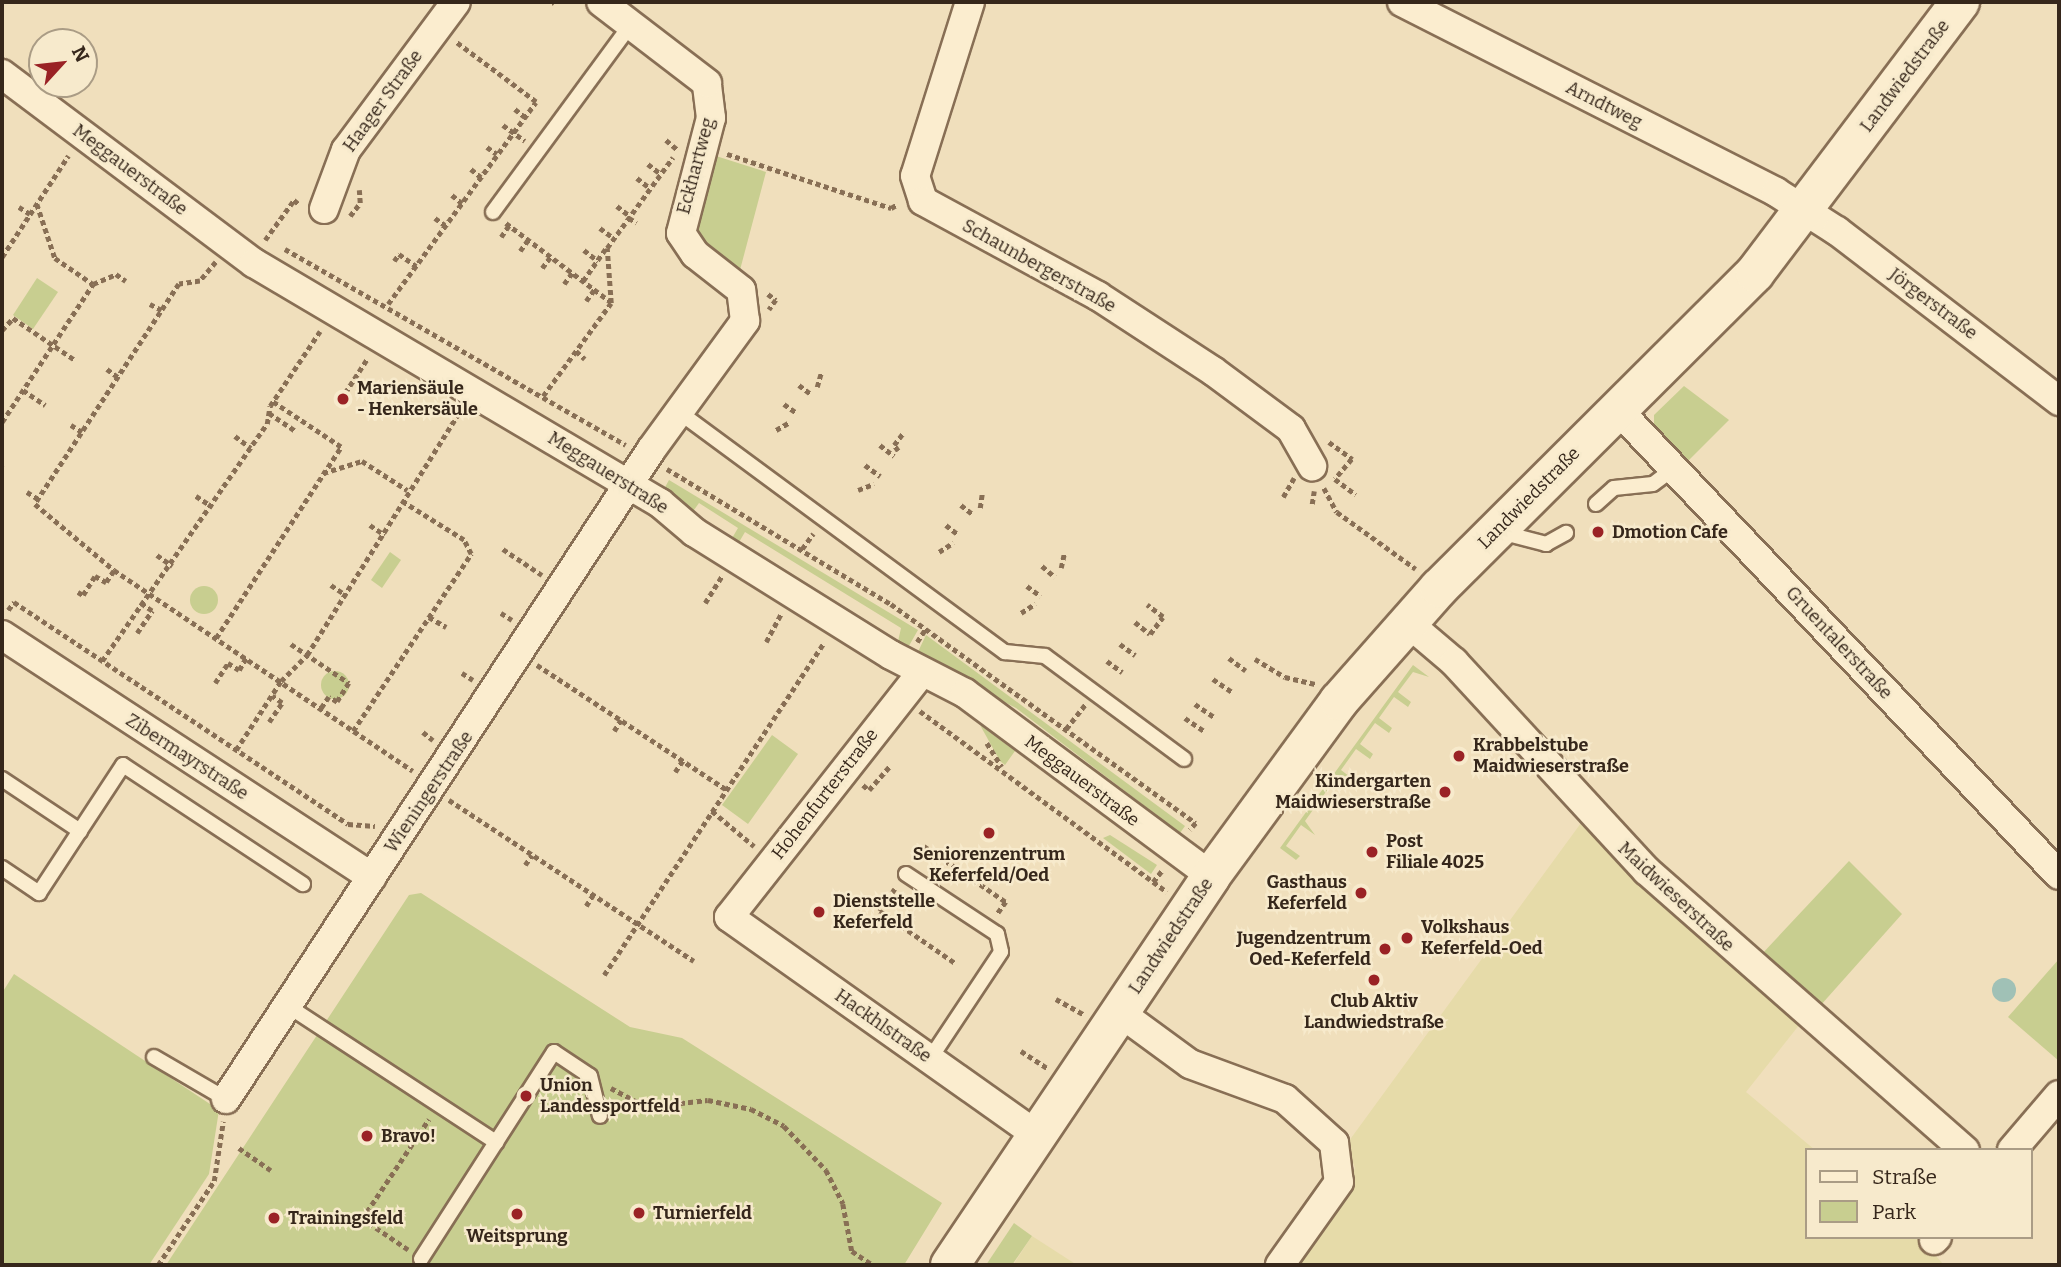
<!DOCTYPE html>
<html>
<head>
<meta charset="utf-8">
<style>
	body { margin:0 }
	#map { position:relative; width:2061px; height:1267px; overflow:hidden; background:#f0dfbc; font-family:Bitter,serif }
	div>[style] { position:absolute }
	[style*='--x'] { left:calc(var(--x)*1px); top:calc(var(--y)*1px); width:calc(var(--w)*1px); rotate:calc(var(--a)*1deg) }
	.farmland>* { inset:0; background:#e6dba9 }
	.green>* { inset:0; background:#c8ce90 }
	.round { border-radius:50% }
	.water>* { inset:0; background:#a0c1b6 }
	.path>* { height:4.5px; margin-top:-2.25px; transform-origin:0; background:repeating-linear-gradient(90deg,#886f55 0 5px,transparent 0 8.5px) }
	.roads { filter:drop-shadow(2px 0 #886f55) drop-shadow(-2px 0 #886f55) drop-shadow(0 2px #886f55) drop-shadow(0 -2px #886f55) }
	.service>* { height:14px; margin:-7px; padding:0 7px; transform-origin:7px; border-radius:7px; background:#fbedcf }
	.minor>* { height:28px; margin:-14px; padding:0 14px; transform-origin:14px; border-radius:14px; background:#fbedcf }
	.secondary>* { height:38px; margin:-19px; padding:0 19px; transform-origin:19px; border-radius:19px; background:#fbedcf }
	.dots>* { width:19px; height:19px; translate:-50% -50%; box-sizing:border-box; border:4px solid #f7eacc; border-radius:50% }
	span { translate:-50% -50%; white-space:nowrap; text-align:center; line-height:1.15; -webkit-text-stroke:5px #f7eacc; paint-order:stroke }
	.street-label { font-size:18px; color:#36271b }
	.poi-label { font-size:18px; color:#36271b; font-weight:700 }
	.left { translate:0 -50%; text-align:left }
	.right { translate:-100% -50%; text-align:right }
	.frame { position:absolute; inset:0; border:4px solid #36271b; pointer-events:none }
	.legend { position:absolute; left:1805px; top:1148px; width:228px; height:91px; box-sizing:border-box; background:#f7eacc; border:2px solid #aa9c85; margin:0; padding:9px 12px; list-style:none; font-size:21px; color:#36271b }
	.legend li { display:flex; align-items:center; gap:14px; height:35px }
	.legend b { width:35px; border:2px solid #aa9c85 }
	.north { position:absolute; left:28px; top:28px; width:70px; height:70px; box-sizing:border-box; background:#f7eacc; border:2px solid #aa9c85; border-radius:50%; rotate:63deg; font-size:19px; font-weight:700; line-height:28px; text-align:center; color:#36271b }
	.north::after { content:''; display:block; margin:auto; width:24px; height:32px; background:#9a2225; clip-path:polygon(50% 0,100% 100%,50% 72%,0 100%) }
</style>
</head>
<body>
<div id="map">
	<div class="farmland">
		<i style="clip-path:polygon(1581px 823px,1800px 1024px,1746px 1092px,1815px 1150px,1807px 1150px,1807px 1237px,1919px 1237px,1944px 1265px,1288px 1265px,1346px 1196px,1355px 1168px,1346px 1145px)"></i>
		<i style="clip-path:polygon(1032px 1236px,1077px 1265px,1013px 1265px)"></i>
	</div>
	<div class="green">
		<i style="clip-path:polygon(716px 156px,766px 172px,740px 270px,696px 233px)"></i>
		<i style="clip-path:polygon(37px 278px,58px 292px,33px 329px,13px 315px)"></i>
		<i style="clip-path:polygon(1684px 386px,1729px 420px,1688px 461px,1654px 426px,1654px 415px)"></i>
		<i style="clip-path:polygon(669px 480px,918px 630px,906px 651px,897px 646px,901px 628px,745px 532px,735px 549px,728px 545px,738px 528px,699px 503px,689px 517px,663px 491px)"></i>
		<i style="clip-path:polygon(390px 552px,401px 560px,382px 588px,371px 580px)"></i>
		<i class="round" style="left:190px;top:586px;width:28px;height:28px"></i>
		<i style="clip-path:polygon(926px 635px,1185px 826px,1180px 833px,1016px 708px,916px 656px)"></i>
		<i style="clip-path:polygon(1413px 665px,1429px 677px,1413px 672px,1398px 692px,1411px 702px,1408px 707px,1394px 697px,1379px 718px,1392px 728px,1389px 733px,1375px 723px,1360px 744px,1373px 754px,1370px 759px,1356px 749px,1341px 770px,1354px 780px,1351px 785px,1338px 775px,1323px 796px,1336px 806px,1320px 800px,1305px 821px,1315px 835px,1301px 825px,1286px 846px,1300px 856px,1296px 860px,1280px 848px)"></i>
		<i class="round" style="left:321px;top:671px;width:28px;height:28px"></i>
		<i style="clip-path:polygon(980px 725px,1015px 751px,1005px 765px,1000px 761px)"></i>
		<i style="clip-path:polygon(772px 735px,798px 754px,748px 824px,722px 805px)"></i>
		<i style="clip-path:polygon(1110px 835px,1157px 865px,1151px 874px,1103px 838px)"></i>
		<i style="clip-path:polygon(1849px 861px,1902px 914px,1820px 1006px,1761px 955px)"></i>
		<i style="clip-path:polygon(421px 893px,630px 1027px,682px 1038px,942px 1203px,904px 1265px,166px 1265px,409px 895px)"></i>
		<i style="clip-path:polygon(2059px 959px,2059px 1061px,2008px 1017px)"></i>
		<i style="clip-path:polygon(14px 974px,219px 1110px,209px 1174px,149px 1265px,2px 1265px,2px 993px)"></i>
		<i style="clip-path:polygon(1014px 1223px,1032px 1236px,1012px 1265px,986px 1265px)"></i>
	</div>
	<div class="water">
		<i class="round" style="left:1992px;top:978px;width:24px;height:24px"></i>
	</div>
	<div class="path">
		<i style="--x:551;--y:3;--w:2;--a:-27"></i>
		<i style="--x:515;--y:109;--w:13;--a:39"></i>
		<i style="--x:503;--y:125;--w:27;--a:36"></i>
		<i style="--x:666;--y:140;--w:16;--a:40"></i>
		<i style="--x:487;--y:147;--w:12;--a:35"></i>
		<i style="--x:727;--y:154;--w:173;--a:18.2"></i>
		<i style="--x:891;--y:208;--w:8;--a:-30"></i>
		<i style="--x:648;--y:164;--w:16;--a:38"></i>
		<i style="--x:471;--y:169;--w:13;--a:39"></i>
		<i style="--x:637;--y:178;--w:16;--a:38"></i>
		<i style="--x:452;--y:195;--w:13;--a:39"></i>
		<i style="--x:37;--y:204;--w:57;--a:71.6"></i>
		<i style="--x:55;--y:258;--w:46;--a:34.4"></i>
		<i style="--x:93;--y:284;--w:25;--a:-23"></i>
		<i style="--x:116;--y:274;--w:12;--a:35"></i>
		<i style="--x:617;--y:206;--w:16;--a:38"></i>
		<i style="--x:19;--y:207;--w:13;--a:32"></i>
		<i style="--x:350;--y:216;--w:16;--a:-52"></i>
		<i style="--x:360;--y:203;--w:13;--a:-94"></i>
		<i style="--x:435;--y:218;--w:12;--a:35"></i>
		<i style="--x:629;--y:218;--w:9;--a:32"></i>
		<i style="--x:506;--y:223;--w:131;--a:37"></i>
		<i style="--x:600;--y:228;--w:17;--a:36"></i>
		<i style="--x:501;--y:237;--w:14;--a:-56"></i>
		<i style="--x:265;--y:240;--w:49;--a:-54.1"></i>
		<i style="--x:294;--y:200;--w:8;--a:40"></i>
		<i style="--x:285;--y:249;--w:393;--a:29.9"></i>
		<i style="--x:584;--y:250;--w:18;--a:38"></i>
		<i style="--x:520;--y:251;--w:14;--a:-54"></i>
		<i style="--x:2;--y:257;--w:121;--a:-56.8"></i>
		<i style="--x:394;--y:261;--w:9;--a:-54"></i>
		<i style="--x:399;--y:254;--w:21;--a:35"></i>
		<i style="--x:216;--y:262;--w:25;--a:130"></i>
		<i style="--x:200;--y:281;--w:21;--a:172"></i>
		<i style="--x:179;--y:284;--w:263;--a:123.2"></i>
		<i style="--x:35;--y:504;--w:103;--a:39.9"></i>
		<i style="--x:114;--y:570;--w:360;--a:33.9"></i>
		<i style="--x:542;--y:268;--w:15;--a:-53"></i>
		<i style="--x:583;--y:281;--w:40;--a:-55.1"></i>
		<i style="--x:564;--y:284;--w:14;--a:-54"></i>
		<i style="--x:768;--y:294;--w:10;--a:37"></i>
		<i style="--x:776;--y:300;--w:12;--a:125"></i>
		<i style="--x:586;--y:301;--w:14;--a:-54"></i>
		<i style="--x:150;--y:304;--w:13;--a:27"></i>
		<i style="--x:388;--y:304;--w:250;--a:-53.8"></i>
		<i style="--x:536;--y:102;--w:99;--a:-143.2"></i>
		<i style="--x:2;--y:330;--w:16;--a:-47"></i>
		<i style="--x:13;--y:318;--w:75;--a:34.1"></i>
		<i style="--x:576;--y:351;--w:12;--a:42"></i>
		<i style="--x:107;--y:369;--w:14;--a:36"></i>
		<i style="--x:799;--y:385;--w:15;--a:37"></i>
		<i style="--x:817;--y:387;--w:15;--a:-74"></i>
		<i style="--x:23;--y:390;--w:27;--a:34"></i>
		<i style="--x:345;--y:393;--w:40;--a:-57.1"></i>
		<i style="--x:543;--y:396;--w:115;--a:-53.8"></i>
		<i style="--x:611;--y:303;--w:55;--a:-94.2"></i>
		<i style="--x:607;--y:248;--w:112;--a:-54"></i>
		<i style="--x:784;--y:404;--w:16;--a:35"></i>
		<i style="--x:269;--y:413;--w:32;--a:34"></i>
		<i style="--x:2;--y:422;--w:165;--a:-56.6"></i>
		<i style="--x:71;--y:425;--w:13;--a:32"></i>
		<i style="--x:776;--y:430;--w:16;--a:-30"></i>
		<i style="--x:235;--y:436;--w:20;--a:37"></i>
		<i style="--x:1329;--y:442;--w:29;--a:36"></i>
		<i style="--x:1352;--y:459;--w:26;--a:130"></i>
		<i style="--x:880;--y:445;--w:18;--a:38"></i>
		<i style="--x:898;--y:451;--w:7;--a:-124"></i>
		<i style="--x:894;--y:445;--w:15;--a:-53"></i>
		<i style="--x:865;--y:465;--w:19;--a:36"></i>
		<i style="--x:2;--y:467;--w:1;--a:45"></i>
		<i style="--x:667;--y:469;--w:262;--a:31.1"></i>
		<i style="--x:891;--y:604;--w:375;--a:35.7"></i>
		<i style="--x:1196;--y:823;--w:9;--a:131"></i>
		<i style="--x:323;--y:473;--w:41;--a:-17.1"></i>
		<i style="--x:362;--y:461;--w:54;--a:32.8"></i>
		<i style="--x:1335;--y:479;--w:26;--a:37"></i>
		<i style="--x:1324;--y:488;--w:27;--a:62"></i>
		<i style="--x:1337;--y:512;--w:97;--a:35.8"></i>
		<i style="--x:858;--y:490;--w:17;--a:-21"></i>
		<i style="--x:27;--y:492;--w:13;--a:32"></i>
		<i style="--x:196;--y:496;--w:20;--a:33"></i>
		<i style="--x:1283;--y:497;--w:22;--a:-60"></i>
		<i style="--x:1312;--y:504;--w:13;--a:-81"></i>
		<i style="--x:961;--y:505;--w:16;--a:38"></i>
		<i style="--x:980;--y:508;--w:15;--a:-82"></i>
		<i style="--x:370;--y:525;--w:18;--a:34"></i>
		<i style="--x:946;--y:525;--w:16;--a:38"></i>
		<i style="--x:503;--y:549;--w:47;--a:33.7"></i>
		<i style="--x:802;--y:549;--w:19;--a:-54"></i>
		<i style="--x:939;--y:552;--w:17;--a:-33"></i>
		<i style="--x:157;--y:555;--w:19;--a:35"></i>
		<i style="--x:1042;--y:566;--w:17;--a:40"></i>
		<i style="--x:1061;--y:568;--w:14;--a:-78"></i>
		<i style="--x:331;--y:585;--w:18;--a:34"></i>
		<i style="--x:1027;--y:586;--w:17;--a:36"></i>
		<i style="--x:78;--y:592;--w:6;--a:31"></i>
		<i style="--x:83;--y:595;--w:22;--a:-58"></i>
		<i style="--x:95;--y:576;--w:13;--a:29"></i>
		<i style="--x:106;--y:582;--w:14;--a:-56"></i>
		<i style="--x:705;--y:603;--w:32;--a:-58"></i>
		<i style="--x:8;--y:610;--w:10;--a:-53"></i>
		<i style="--x:14;--y:602;--w:401;--a:33.6"></i>
		<i style="--x:348;--y:824;--w:27;--a:4"></i>
		<i style="--x:501;--y:613;--w:13;--a:32"></i>
		<i style="--x:1021;--y:613;--w:17;--a:-33"></i>
		<i style="--x:429;--y:617;--w:20;--a:30"></i>
		<i style="--x:1135;--y:622;--w:19;--a:39"></i>
		<i style="--x:1150;--y:634;--w:21;--a:-53"></i>
		<i style="--x:1163;--y:617;--w:20;--a:-143"></i>
		<i style="--x:137;--y:633;--w:27;--a:-56"></i>
		<i style="--x:152;--y:611;--w:14;--a:-146"></i>
		<i style="--x:216;--y:638;--w:228;--a:-56.8"></i>
		<i style="--x:341;--y:447;--w:82;--a:-146.5"></i>
		<i style="--x:766;--y:642;--w:32;--a:-62"></i>
		<i style="--x:917;--y:642;--w:17;--a:-57"></i>
		<i style="--x:291;--y:644;--w:70;--a:33.9"></i>
		<i style="--x:349;--y:683;--w:22;--a:122"></i>
		<i style="--x:337;--y:702;--w:9;--a:-148"></i>
		<i style="--x:329;--y:697;--w:14;--a:124"></i>
		<i style="--x:1120;--y:644;--w:19;--a:36"></i>
		<i style="--x:1229;--y:658;--w:21;--a:37"></i>
		<i style="--x:1255;--y:659;--w:35;--a:31"></i>
		<i style="--x:1285;--y:677;--w:31;--a:13"></i>
		<i style="--x:102;--y:661;--w:289;--a:-55.2"></i>
		<i style="--x:267;--y:424;--w:18;--a:-81"></i>
		<i style="--x:270;--y:406;--w:90;--a:-56.3"></i>
		<i style="--x:1107;--y:661;--w:19;--a:36"></i>
		<i style="--x:537;--y:665;--w:226;--a:33.3"></i>
		<i style="--x:462;--y:673;--w:13;--a:32"></i>
		<i style="--x:1213;--y:679;--w:23;--a:34"></i>
		<i style="--x:215;--y:683;--w:24;--a:-57"></i>
		<i style="--x:228;--y:663;--w:13;--a:32"></i>
		<i style="--x:239;--y:670;--w:14;--a:-60"></i>
		<i style="--x:1195;--y:704;--w:23;--a:34"></i>
		<i style="--x:920;--y:711;--w:306;--a:36.2"></i>
		<i style="--x:1185;--y:718;--w:23;--a:34"></i>
		<i style="--x:269;--y:722;--w:23;--a:-56"></i>
		<i style="--x:282;--y:703;--w:12;--a:-145"></i>
		<i style="--x:1066;--y:729;--w:31;--a:-52"></i>
		<i style="--x:353;--y:731;--w:213;--a:-56.3"></i>
		<i style="--x:471;--y:554;--w:16;--a:-117"></i>
		<i style="--x:464;--y:540;--w:72;--a:-148.1"></i>
		<i style="--x:614;--y:731;--w:13;--a:-58"></i>
		<i style="--x:423;--y:732;--w:13;--a:39"></i>
		<i style="--x:987;--y:743;--w:28;--a:58"></i>
		<i style="--x:236;--y:750;--w:82;--a:-56.9"></i>
		<i style="--x:281;--y:681;--w:37;--a:-45"></i>
		<i style="--x:307;--y:655;--w:286;--a:-57.9"></i>
		<i style="--x:675;--y:772;--w:14;--a:-56"></i>
		<i style="--x:863;--y:785;--w:8;--a:40"></i>
		<i style="--x:869;--y:790;--w:33;--a:-49"></i>
		<i style="--x:449;--y:800;--w:293;--a:33.3"></i>
		<i style="--x:712;--y:811;--w:55;--a:39.8"></i>
		<i style="--x:916;--y:858;--w:14;--a:-56"></i>
		<i style="--x:924;--y:846;--w:99;--a:34.3"></i>
		<i style="--x:1006;--y:902;--w:14;--a:126"></i>
		<i style="--x:525;--y:865;--w:12;--a:-55"></i>
		<i style="--x:1153;--y:882;--w:16;--a:-52"></i>
		<i style="--x:895;--y:889;--w:27;--a:124"></i>
		<i style="--x:880;--y:911;--w:91;--a:34.7"></i>
		<i style="--x:586;--y:906;--w:13;--a:-58"></i>
		<i style="--x:604;--y:975;--w:399;--a:-56.5"></i>
		<i style="--x:1056;--y:999;--w:31;--a:29"></i>
		<i style="--x:1021;--y:1051;--w:31;--a:33"></i>
		<i style="--x:611;--y:1088;--w:40;--a:28"></i>
		<i style="--x:646;--y:1107;--w:62;--a:-6.4"></i>
		<i style="--x:708;--y:1100;--w:44;--a:11.8"></i>
		<i style="--x:751;--y:1109;--w:37;--a:27"></i>
		<i style="--x:784;--y:1126;--w:61;--a:46.3"></i>
		<i style="--x:826;--y:1170;--w:38;--a:63"></i>
		<i style="--x:843;--y:1204;--w:48;--a:79.2"></i>
		<i style="--x:852;--y:1251;--w:25;--a:34"></i>
		<i style="--x:239;--y:1148;--w:39;--a:35"></i>
		<i style="--x:408;--y:1250;--w:55;--a:-146"></i>
		<i style="--x:362;--y:1219;--w:120;--a:-56.2"></i>
		<i style="--x:158;--y:1265;--w:101;--a:-56.3"></i>
		<i style="--x:214;--y:1181;--w:60;--a:-81.3"></i>
	</div>
	<div class="roads">
		<div class="service">
			<i style="--x:493;--y:212;--w:220;--a:-53.7"></i>
			<i style="--x:679;--y:412;--w:405;--a:36.4"></i>
			<i style="--x:1005;--y:652;--w:40;--a:5.7"></i>
			<i style="--x:1045;--y:656;--w:173;--a:36.5"></i>
			<i style="--x:1596;--y:504;--w:24;--a:-42"></i>
			<i style="--x:1614;--y:488;--w:39;--a:-6"></i>
			<i style="--x:1653;--y:484;--w:26;--a:-37"></i>
			<i style="--x:1500;--y:532;--w:48;--a:14.6"></i>
			<i style="--x:1546;--y:544;--w:23;--a:-29"></i>
			<i style="--x:2;--y:779;--w:94;--a:33.7"></i>
			<i style="--x:2;--y:868;--w:45;--a:34"></i>
			<i style="--x:39;--y:893;--w:153;--a:-56.7"></i>
			<i style="--x:123;--y:765;--w:216;--a:33.5"></i>
			<i style="--x:906;--y:874;--w:109;--a:33.4"></i>
			<i style="--x:997;--y:934;--w:18;--a:77"></i>
			<i style="--x:1001;--y:952;--w:128;--a:123.6"></i>
			<i style="--x:288;--y:1006;--w:249;--a:33.2"></i>
			<i style="--x:154;--y:1057;--w:83;--a:30.3"></i>
			<i style="--x:421;--y:1259;--w:246;--a:-57.3"></i>
			<i style="--x:554;--y:1052;--w:43;--a:33.7"></i>
			<i style="--x:590;--y:1076;--w:41;--a:76"></i>
		</div>
		<div class="minor">
			<i style="--x:970;--y:2;--w:182;--a:107.5"></i>
			<i style="--x:915;--y:176;--w:26;--a:72"></i>
			<i style="--x:923;--y:201;--w:199;--a:28.5"></i>
			<i style="--x:1098;--y:296;--w:137;--a:33.1"></i>
			<i style="--x:1213;--y:371;--w:97;--a:36.6"></i>
			<i style="--x:1291;--y:429;--w:43;--a:60.4"></i>
			<i style="--x:1402;--y:2;--w:419;--a:26.9"></i>
			<i style="--x:1776;--y:192;--w:72;--a:32.6"></i>
			<i style="--x:1837;--y:231;--w:280;--a:37.4"></i>
			<i style="--x:2;--y:74;--w:315;--a:36.9"></i>
			<i style="--x:254;--y:263;--w:472;--a:30.6"></i>
			<i style="--x:660;--y:503;--w:45;--a:40.5"></i>
			<i style="--x:694;--y:532;--w:232;--a:32"></i>
			<i style="--x:891;--y:655;--w:83;--a:27.2"></i>
			<i style="--x:965;--y:693;--w:307;--a:36.6"></i>
			<i style="--x:324;--y:209;--w:63;--a:-69.6"></i>
			<i style="--x:346;--y:150;--w:184;--a:-53.4"></i>
			<i style="--x:1619;--y:411;--w:639;--a:46.52"></i>
			<i style="--x:1408;--y:623;--w:60;--a:40.3"></i>
			<i style="--x:1454;--y:662;--w:284;--a:47.3"></i>
			<i style="--x:1647;--y:871;--w:423;--a:41.3"></i>
			<i style="--x:2;--y:635;--w:442;--a:33.2"></i>
			<i style="--x:922;--y:672;--w:312;--a:128.2"></i>
			<i style="--x:729;--y:917;--w:377;--a:35.3"></i>
			<i style="--x:1119;--y:1012;--w:88;--a:36.2"></i>
			<i style="--x:1190;--y:1064;--w:101;--a:20.2"></i>
			<i style="--x:1285;--y:1099;--w:66;--a:41.9"></i>
			<i style="--x:1334;--y:1143;--w:39;--a:83"></i>
			<i style="--x:1339;--y:1182;--w:102;--a:125.4"></i>
			<i style="--x:226;--y:1099;--w:776;--a:-56.78"></i>
			<i style="--x:651;--y:450;--w:160;--a:-53.9"></i>
			<i style="--x:745;--y:321;--w:31;--a:-97"></i>
			<i style="--x:741;--y:290;--w:58;--a:-142"></i>
			<i style="--x:695;--y:254;--w:25;--a:-124"></i>
			<i style="--x:681;--y:233;--w:119;--a:-75.4"></i>
			<i style="--x:711;--y:118;--w:35;--a:-97"></i>
			<i style="--x:707;--y:83;--w:133;--a:-142.6"></i>
			<i style="--x:2012;--y:1150;--w:72;--a:-49.5"></i>
			<i style="--x:1934;--y:1240;--w:4;--a:-45"></i>
		</div>
		<div class="secondary">
			<i style="--x:950;--y:1265;--w:468;--a:-56.1"></i>
			<i style="--x:1211;--y:876;--w:217;--a:-53.8"></i>
			<i style="--x:1339;--y:701;--w:151;--a:-48.5"></i>
			<i style="--x:1439;--y:588;--w:446;--a:-44.9"></i>
			<i style="--x:1755;--y:273;--w:340;--a:-52.9"></i>
		</div>
	</div>
	<div class="dots">
		<i style="left:343px;top:399px;background:#9a2225"></i>
		<i style="left:1598px;top:532px;background:#9a2225"></i>
		<i style="left:1459px;top:756px;background:#9a2225"></i>
		<i style="left:1445px;top:792px;background:#9a2225"></i>
		<i style="left:989px;top:833px;background:#9a2225"></i>
		<i style="left:1372px;top:852px;background:#9a2225"></i>
		<i style="left:1361px;top:893px;background:#9a2225"></i>
		<i style="left:819px;top:912px;background:#9a2225"></i>
		<i style="left:1407px;top:938px;background:#9a2225"></i>
		<i style="left:1385px;top:949px;background:#9a2225"></i>
		<i style="left:1374px;top:980px;background:#9a2225"></i>
		<i style="left:526px;top:1096px;background:#9a2225"></i>
		<i style="left:367px;top:1136px;background:#9a2225"></i>
		<i style="left:639px;top:1213px;background:#9a2225"></i>
		<i style="left:517px;top:1214px;background:#9a2225"></i>
		<i style="left:274px;top:1218px;background:#9a2225"></i>
	</div>
	<div class="street-label">
		<span style="left:1905px;top:76px;rotate:-53deg">Landwiedstraße</span>
		<span style="left:383px;top:101px;rotate:-54deg">Haager Straße</span>
		<span style="left:1604px;top:105px;rotate:27deg">Arndtweg</span>
		<span style="left:696px;top:166px;rotate:-75deg">Eckhartweg</span>
		<span style="left:130px;top:170px;rotate:37deg">Meggauerstraße</span>
		<span style="left:1039px;top:266px;rotate:29deg">Schaunbergerstraße</span>
		<span style="left:1933px;top:304px;rotate:37deg">Jörgerstraße</span>
		<span style="left:608px;top:473px;rotate:32deg">Meggauerstraße</span>
		<span style="left:1529px;top:498px;rotate:-45deg">Landwiedstraße</span>
		<span style="left:1839px;top:643px;rotate:47deg">Gruentalerstraße</span>
		<span style="left:187px;top:757px;rotate:33deg">Zibermayrstraße</span>
		<span style="left:1082px;top:781px;rotate:37deg">Meggauerstraße</span>
		<span style="left:429px;top:792px;rotate:-56deg">Wieningerstraße</span>
		<span style="left:825px;top:794px;rotate:-52deg">Hohenfurterstraße</span>
		<span style="left:1676px;top:897px;rotate:43deg">Maidwieserstraße</span>
		<span style="left:1171px;top:936px;rotate:-56deg">Landwiedstraße</span>
		<span style="left:883px;top:1026px;rotate:35deg">Hackhlstraße</span>
	</div>
	<div class="poi-label">
		<span class="left" style="left:357px;top:399px">Mariensäule<br>- Henkersäule</span>
		<span class="left" style="left:1612px;top:532px">Dmotion Cafe</span>
		<span class="left" style="left:1473px;top:756px">Krabbelstube<br>Maidwieserstraße</span>
		<span class="right" style="left:1431px;top:792px">Kindergarten<br>Maidwieserstraße</span>
		<span class="left" style="left:1386px;top:852px">Post<br>Filiale 4025</span>
		<span style="left:989px;top:865px">Seniorenzentrum<br>Keferfeld/Oed</span>
		<span class="right" style="left:1347px;top:893px">Gasthaus<br>Keferfeld</span>
		<span class="left" style="left:833px;top:912px">Dienststelle<br>Keferfeld</span>
		<span class="left" style="left:1421px;top:938px">Volkshaus<br>Keferfeld-Oed</span>
		<span class="right" style="left:1371px;top:949px">Jugendzentrum<br>Oed-Keferfeld</span>
		<span style="left:1374px;top:1012px">Club Aktiv<br>Landwiedstraße</span>
		<span class="left" style="left:540px;top:1096px">Union<br>Landessportfeld</span>
		<span class="left" style="left:381px;top:1136px">Bravo!</span>
		<span class="left" style="left:653px;top:1213px">Turnierfeld</span>
		<span class="left" style="left:288px;top:1218px">Trainingsfeld</span>
		<span style="left:517px;top:1236px">Weitsprung</span>
	</div>
	<div class="frame"></div>
	<ul class="legend">
	<li><b style="height:9px;background:#fbedcf"></b>Straße</li>
	<li><b style="height:19px;background:#c8ce90"></b>Park</li>
	</ul>
	<div class="north">N</div>
</div>
</body>
</html>
